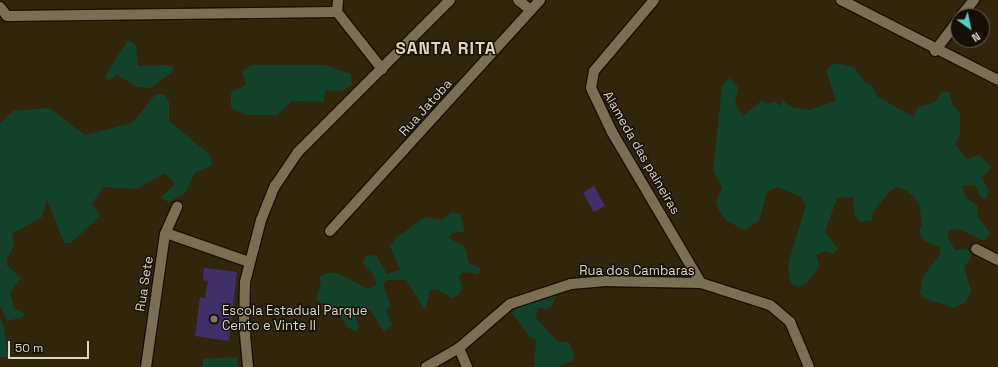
<!DOCTYPE html>
<html>
<head>
<meta charset="utf-8">
<style>
	body { margin:0 }
	#map { position:relative; width:998px; height:367px; overflow:hidden; background:#31260c; font-family:"Space Grotesk",sans-serif }
	div>[style] { position:absolute }
	[style*='--x'] { left:calc(var(--x)*1px); top:calc(var(--y)*1px); width:calc(var(--w)*1px); rotate:calc(var(--a)*1deg) }
	.green>* { inset:0; background:#13422b }
	.building>* { inset:0; background:#403069 }
	.roads { filter:drop-shadow(1px 0 #190f00) drop-shadow(-1px 0 #190f00) drop-shadow(0 1px #190f00) drop-shadow(0 -1px #190f00) }
	.minor>* { height:10px; margin:-5px; padding:0 5px; transform-origin:5px; border-radius:5px; background:#7b6e53 }
	.dots>* { width:11px; height:11px; translate:-50% -50%; box-sizing:border-box; border:2px solid #151006; border-radius:50% }
	span { translate:-50% -50%; white-space:nowrap; text-align:center; line-height:1.15; -webkit-text-stroke:3px #151006; paint-order:stroke }
	.street-label { font-size:13px; color:#dcd5c6 }
	.poi-label { font-size:13px; color:#dcd5c6 }
	.left { translate:0 -50%; text-align:left }
	.district-label { font-size:17px; color:#e3d5b7; font-weight:700; letter-spacing:1px }
	.north { position:absolute; left:950px; top:8px; width:40px; height:40px; box-sizing:border-box; background:#151006; border:1px solid #655f53; border-radius:50%; rotate:147deg; font-size:11px; font-weight:700; line-height:16px; text-align:center; color:#dcd5c6 }
	.north::after { content:''; display:block; margin:auto; width:14px; height:18px; background:#55cec5; clip-path:polygon(50% 0,100% 100%,50% 72%,0 100%) }
	.scale { position:absolute; left:8px; top:341px; width:81px; height:18px; box-sizing:border-box; border:2px solid #dcd5c6; border-top:0; padding-left:5px; font-size:12px; line-height:14px; white-space:nowrap; color:#dcd5c6; -webkit-text-stroke:3px #151006; paint-order:stroke }
</style>
</head>
<body>
<div id="map">
	<div class="green">
		<i style="clip-path:polygon(128px 40px,136px 45px,138px 66px,166px 65px,174px 67px,172px 72px,151px 88px,137px 87px,117px 75px,108px 81px,105px 76px)"></i>
		<i style="clip-path:polygon(834px 63px,854px 67px,866px 84px,872px 86px,878px 97px,913px 117px,918px 107px,934px 103px,942px 92px,949px 92px,953px 106px,960px 113px,960px 135px,955px 143px,957px 147px,967px 159px,979px 155px,992px 167px,982px 178px,989px 191px,986px 198px,981px 198px,975px 185px,962px 186px,966px 198px,978px 206px,977px 215px,990px 233px,984px 241px,959px 229px,950px 230px,947px 235px,955px 250px,967px 249px,972px 255px,964px 268px,971px 291px,966px 302px,954px 308px,926px 299px,920px 293px,923px 276px,941px 253px,939px 246px,925px 241px,919px 233px,922px 223px,919px 202px,906px 190px,897px 187px,890px 191px,872px 213px,872px 220px,860px 222px,855px 215px,853px 197px,837px 198px,825px 232px,838px 249px,833px 254px,825px 251px,816px 255px,819px 267px,806px 284px,798px 287px,791px 284px,788px 264px,806px 205px,801px 197px,777px 187px,767px 192px,759px 221px,744px 230px,727px 221px,719px 211px,716px 202px,722px 187px,713px 171px,722px 86px,729px 78px,738px 87px,735px 104px,743px 116px,761px 101px,767px 104px,774px 101px,780px 106px,783px 100px,791px 107px,809px 110px,836px 101px,826px 70px)"></i>
		<i style="clip-path:polygon(251px 65px,325px 65px,351px 74px,352px 85px,341px 91px,326px 90px,323px 102px,292px 101px,277px 115px,247px 115px,231px 108px,231px 92px,246px 85px,242px 72px)"></i>
		<i style="clip-path:polygon(164px 94px,169px 102px,169px 121px,210px 155px,212px 165px,195px 173px,185px 193px,169px 202px,160px 198px,175px 184px,165px 173px,137px 189px,104px 187px,92px 203px,100px 216px,71px 243px,64px 243px,47px 199px,42px 217px,12px 234px,14px 246px,7px 258px,7px 266px,21px 278px,10px 292px,14px 309px,24px 313px,23px 317px,7px 321px,0 306px,0 123px,13px 111px,49px 108px,85px 135px,132px 123px,155px 95px)"></i>
		<i style="clip-path:polygon(452px 212px,460px 214px,465px 232px,452px 233px,449px 238px,465px 247px,469px 263px,481px 268px,478px 274px,463px 272px,459px 276px,462px 288px,459px 294px,453px 298px,436px 289px,430px 290px,425px 310px,406px 280px,387px 280px,383px 284px,391px 307px,386px 310px,392px 325px,384px 332px,370px 309px,355px 315px,359px 327px,356px 331px,348px 328px,336px 311px,333px 313px,316px 299px,321px 285px,319px 277px,327px 273px,337px 273px,368px 289px,376px 285px,375px 277px,362px 262px,366px 256px,376px 255px,387px 274px,400px 270px,390px 246px,396px 238px,425px 217px,442px 220px)"></i>
		<i style="clip-path:polygon(549px 293px,555px 296px,553px 305px,545px 309px,538px 307px,536px 318px,558px 342px,569px 342px,574px 355px,572px 361px,558px 367px,534px 367px,536px 340px,530px 337px,512px 313px,515px 305px)"></i>
		<i style="clip-path:polygon(0 318px,4px 327px,8px 357px,0 357px)"></i>
		<i style="clip-path:polygon(237px 357px,238px 367px,203px 367px,203px 359px)"></i>
	</div>
	<div class="building">
		<i style="clip-path:polygon(594px 186px,605px 206px,594px 212px,583px 193px)"></i>
		<i style="clip-path:polygon(204px 268px,237px 272px,229px 341px,195px 336px,200px 297px,205px 298px,208px 281px,203px 280px)"></i>
	</div>
	<div class="roads">
		<div class="minor">
			<i style="--x:518;--y:0;--w:16;--a:38"></i>
			<i style="--x:654;--y:0;--w:93;--a:130.2"></i>
			<i style="--x:594;--y:71;--w:17;--a:100"></i>
			<i style="--x:591;--y:88;--w:49;--a:64.5"></i>
			<i style="--x:612;--y:132;--w:175;--a:59.5"></i>
			<i style="--x:841;--y:0;--w:176;--a:27"></i>
			<i style="--x:0;--y:7;--w:11;--a:52"></i>
			<i style="--x:7;--y:16;--w:330;--a:-0.7"></i>
			<i style="--x:337;--y:12;--w:73;--a:51.7"></i>
			<i style="--x:337;--y:12;--w:12;--a:-85"></i>
			<i style="--x:961;--y:16;--w:21;--a:-51"></i>
			<i style="--x:935;--y:51;--w:39;--a:-53"></i>
			<i style="--x:330;--y:231;--w:312;--a:-47.7"></i>
			<i style="--x:166;--y:233;--w:88;--a:19.3"></i>
			<i style="--x:976;--y:249;--w:25;--a:27"></i>
			<i style="--x:459;--y:348;--w:21;--a:67"></i>
			<i style="--x:146;--y:367;--w:134;--a:-81.9"></i>
			<i style="--x:165;--y:234;--w:30;--a:-66"></i>
			<i style="--x:248;--y:367;--w:44;--a:-95.2"></i>
			<i style="--x:244;--y:323;--w:41;--a:-88.6"></i>
			<i style="--x:245;--y:282;--w:64;--a:-75.5"></i>
			<i style="--x:261;--y:220;--w:37;--a:-68"></i>
			<i style="--x:275;--y:186;--w:41;--a:-55.9"></i>
			<i style="--x:298;--y:152;--w:215;--a:-45"></i>
			<i style="--x:426;--y:367;--w:38;--a:-30"></i>
			<i style="--x:459;--y:348;--w:67;--a:-40.8"></i>
			<i style="--x:510;--y:304;--w:64;--a:-18.2"></i>
			<i style="--x:571;--y:284;--w:32;--a:-5"></i>
			<i style="--x:603;--y:281;--w:98;--a:1.2"></i>
			<i style="--x:701;--y:283;--w:72;--a:17.7"></i>
			<i style="--x:770;--y:305;--w:26;--a:40"></i>
			<i style="--x:790;--y:322;--w:49;--a:67.1"></i>
		</div>
	</div>
	<div class="dots">
		<i style="left:214px;top:319px;background:#8d6e63"></i>
	</div>
	<div class="street-label">
		<span style="left:426px;top:108px;rotate:-48deg">Rua Jatoba</span>
		<span style="left:641px;top:153px;rotate:60deg">Alameda das paineiras</span>
		<span style="left:637px;top:271px">Rua dos Cambaras</span>
		<span style="left:145px;top:284px;rotate:-81deg">Rua Sete</span>
	</div>
	<div class="poi-label">
		<span class="left" style="left:222px;top:319px">Escola Estadual Parque<br>Cento e Vinte II</span>
	</div>
	<div class="district-label">
		<span style="left:446px;top:49px">SANTA RITA</span>
	</div>
	<div class="north">N</div>
	<div class="scale">50 m</div>
</div>
</body>
</html>
